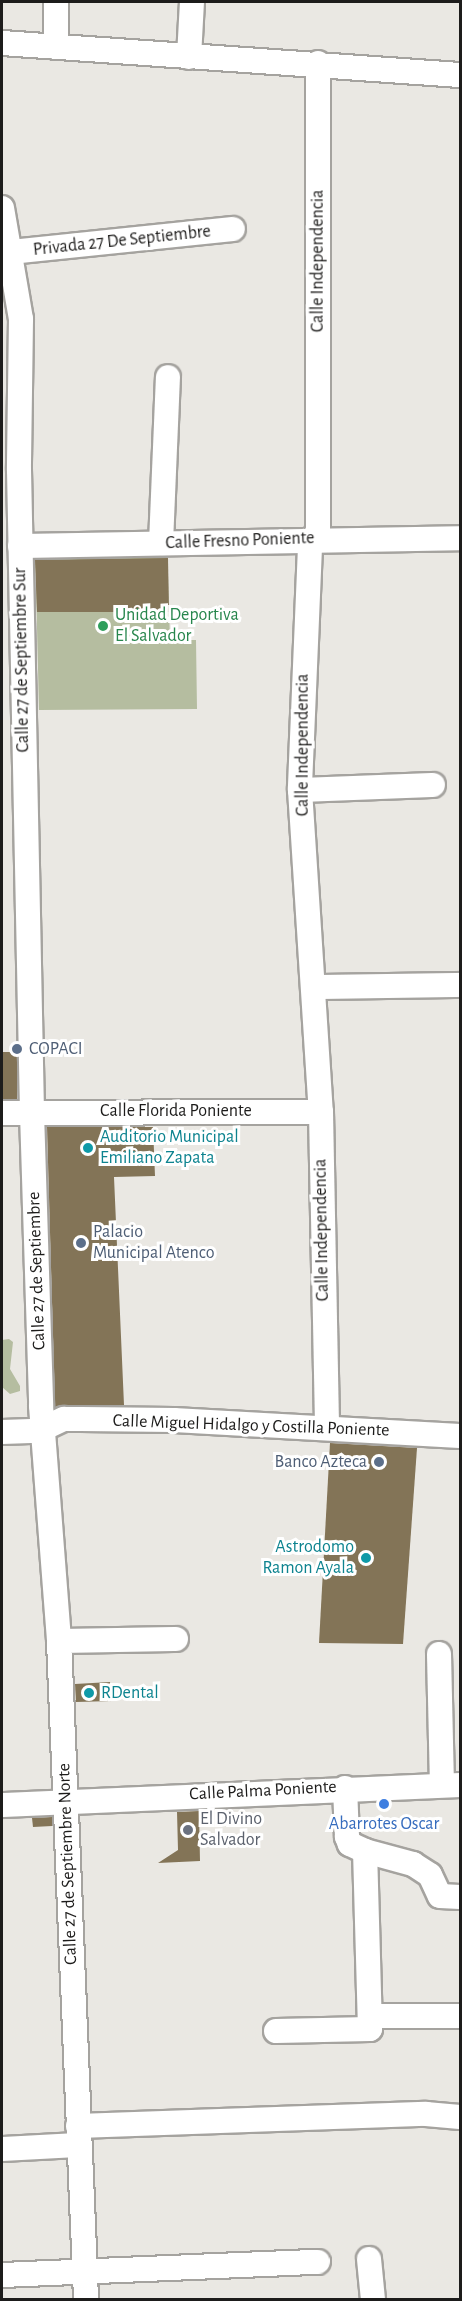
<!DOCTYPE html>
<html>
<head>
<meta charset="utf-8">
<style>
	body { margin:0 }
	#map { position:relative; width:462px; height:2301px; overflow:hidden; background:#eae8e3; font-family:"Alegreya Sans",sans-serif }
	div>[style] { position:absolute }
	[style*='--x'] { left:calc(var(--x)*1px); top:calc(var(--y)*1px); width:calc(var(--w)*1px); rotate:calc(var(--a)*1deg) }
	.green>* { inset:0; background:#b5bda0 }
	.building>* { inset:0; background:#837457 }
	.roads { filter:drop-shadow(2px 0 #a5a39f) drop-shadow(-2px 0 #a5a39f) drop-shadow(0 2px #a5a39f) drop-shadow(0 -2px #a5a39f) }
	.minor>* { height:24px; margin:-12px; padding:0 12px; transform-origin:12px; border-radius:12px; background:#fff }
	.dots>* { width:16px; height:16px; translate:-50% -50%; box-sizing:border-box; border:3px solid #fff; border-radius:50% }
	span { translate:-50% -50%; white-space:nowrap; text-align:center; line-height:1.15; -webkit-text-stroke:6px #fff; paint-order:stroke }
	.street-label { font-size:18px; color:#1d1c1b }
	.leisure-label { font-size:18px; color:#27864d }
	.left { translate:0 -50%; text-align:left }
	.service-label { font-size:18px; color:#4e5e75 }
	.right { translate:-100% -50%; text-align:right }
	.culture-label { font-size:18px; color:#0d838f }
	.worship-label { font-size:18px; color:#5b616d }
	.shop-label { font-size:18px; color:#366cbe }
	.frame { position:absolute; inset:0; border:3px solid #1d1c1b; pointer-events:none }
</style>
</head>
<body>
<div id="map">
	<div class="green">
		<i style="clip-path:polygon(167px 543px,170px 640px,196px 640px,197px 709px,39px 710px,35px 546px)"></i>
		<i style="clip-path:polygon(9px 1339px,13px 1342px,10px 1369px,20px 1386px,20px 1391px,10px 1394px,2px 1387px,2px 1340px)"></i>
	</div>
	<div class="building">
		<i style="clip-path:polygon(168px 558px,169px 612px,37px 612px,35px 560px)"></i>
		<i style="clip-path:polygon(2px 1052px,17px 1052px,17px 1099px,2px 1099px)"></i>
		<i style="clip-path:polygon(47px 1127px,153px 1127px,155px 1176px,114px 1177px,124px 1405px,55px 1407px)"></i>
		<i style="clip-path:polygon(330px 1443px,417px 1448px,403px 1644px,319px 1643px)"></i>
		<i style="clip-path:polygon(110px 1682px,112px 1701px,76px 1702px,75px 1684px)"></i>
		<i style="clip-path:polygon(199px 1811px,200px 1861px,158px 1863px,178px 1850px,177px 1812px)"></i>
		<i style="clip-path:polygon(52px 1817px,52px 1826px,33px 1827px,32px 1818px)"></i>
	</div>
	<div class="roads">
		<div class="minor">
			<i style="--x:2;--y:43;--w:459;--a:4"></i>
			<i style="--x:56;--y:47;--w:45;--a:-90"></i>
			<i style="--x:189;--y:57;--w:55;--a:-86.9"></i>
			<i style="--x:318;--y:63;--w:467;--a:90"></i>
			<i style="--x:318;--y:530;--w:19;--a:115"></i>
			<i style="--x:310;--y:547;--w:243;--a:92.4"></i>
			<i style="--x:300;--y:790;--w:323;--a:86.3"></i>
			<i style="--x:321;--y:1112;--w:315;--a:88.9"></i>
			<i style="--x:2;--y:208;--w:113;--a:80.3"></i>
			<i style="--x:21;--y:319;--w:151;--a:90.8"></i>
			<i style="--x:19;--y:470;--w:643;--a:88.84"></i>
			<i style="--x:32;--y:1113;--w:293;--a:88.2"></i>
			<i style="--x:41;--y:1406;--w:236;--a:85.6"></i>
			<i style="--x:59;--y:1641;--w:660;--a:87.65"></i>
			<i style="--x:10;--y:252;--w:224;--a:-5.9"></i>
			<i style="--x:161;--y:543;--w:166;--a:-87.6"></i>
			<i style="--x:20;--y:546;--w:440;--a:-1"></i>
			<i style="--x:300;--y:790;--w:133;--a:-2.2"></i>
			<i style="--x:315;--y:987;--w:145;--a:-0.8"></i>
			<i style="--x:2;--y:1113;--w:319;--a:-0.2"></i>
			<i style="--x:2;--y:1432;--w:36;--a:-2"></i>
			<i style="--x:38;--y:1431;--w:29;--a:-25"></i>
			<i style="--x:64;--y:1419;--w:17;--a:0"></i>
			<i style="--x:81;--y:1419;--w:93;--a:0.6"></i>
			<i style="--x:174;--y:1420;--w:286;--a:3.2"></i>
			<i style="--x:59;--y:1641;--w:117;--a:-1"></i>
			<i style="--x:439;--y:1654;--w:131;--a:88.7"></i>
			<i style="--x:2;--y:1805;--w:458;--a:-2.5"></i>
			<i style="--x:365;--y:1851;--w:50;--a:15.2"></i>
			<i style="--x:413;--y:1864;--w:20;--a:33"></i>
			<i style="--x:430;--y:1875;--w:23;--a:65"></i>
			<i style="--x:440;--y:1896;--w:20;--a:3"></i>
			<i style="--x:371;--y:2016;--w:89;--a:0"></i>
			<i style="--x:276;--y:2031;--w:94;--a:-1.2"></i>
			<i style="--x:370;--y:2029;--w:178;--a:-91.6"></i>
			<i style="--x:365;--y:1851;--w:17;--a:-155"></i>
			<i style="--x:350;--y:1844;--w:8;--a:-113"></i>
			<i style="--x:347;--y:1837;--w:49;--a:-92.3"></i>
			<i style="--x:78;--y:2126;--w:348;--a:-2"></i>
			<i style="--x:426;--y:2114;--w:34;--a:5"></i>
			<i style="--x:2;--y:2149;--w:77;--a:-3"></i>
			<i style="--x:369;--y:2259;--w:41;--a:84.4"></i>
			<i style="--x:2;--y:2275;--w:316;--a:-2.4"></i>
		</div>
	</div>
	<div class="dots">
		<i style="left:103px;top:626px;background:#2e9e5b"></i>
		<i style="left:17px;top:1049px;background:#5c6f8a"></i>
		<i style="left:88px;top:1148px;background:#0f9aa8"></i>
		<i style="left:81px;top:1243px;background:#5c6f8a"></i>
		<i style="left:379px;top:1462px;background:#5c6f8a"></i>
		<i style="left:366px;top:1558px;background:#0f9aa8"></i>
		<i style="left:89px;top:1693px;background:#0f9aa8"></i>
		<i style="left:384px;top:1804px;background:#3f7fe0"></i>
		<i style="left:188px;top:1830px;background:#6b7280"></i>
	</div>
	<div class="street-label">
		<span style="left:122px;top:241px;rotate:-6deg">Privada 27 De Septiembre</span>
		<span style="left:318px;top:261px;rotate:-90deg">Calle Independencia</span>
		<span style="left:240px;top:541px;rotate:-2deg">Calle Fresno Poniente</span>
		<span style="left:22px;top:660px;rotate:-91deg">Calle 27 de Septiembre Sur</span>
		<span style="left:303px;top:745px;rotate:-90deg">Calle Independencia</span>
		<span style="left:176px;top:1111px">Calle Florida Poniente</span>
		<span style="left:322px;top:1230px;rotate:-91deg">Calle Independencia</span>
		<span style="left:37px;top:1271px;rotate:-92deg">Calle 27 de Septiembre</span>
		<span style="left:251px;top:1426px;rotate:2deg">Calle Miguel Hidalgo y Costilla Poniente</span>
		<span style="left:263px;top:1791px;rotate:-3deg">Calle Palma Poniente</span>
		<span style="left:68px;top:1864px;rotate:-92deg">Calle 27 de Septiembre Norte</span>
	</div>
	<div class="leisure-label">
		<span class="left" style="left:115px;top:626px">Unidad Deportiva<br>El Salvador</span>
	</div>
	<div class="service-label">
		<span class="left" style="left:29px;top:1049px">COPACI</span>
		<span class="left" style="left:93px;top:1243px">Palacio<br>Municipal Atenco</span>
		<span class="right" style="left:367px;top:1462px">Banco Azteca</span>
	</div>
	<div class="culture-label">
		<span class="left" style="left:100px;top:1148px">Auditorio Municipal<br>Emiliano Zapata</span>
		<span class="right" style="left:354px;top:1558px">Astrodomo<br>Ramon Ayala</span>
		<span class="left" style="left:101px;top:1693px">RDental</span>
	</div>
	<div class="worship-label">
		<span class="left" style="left:200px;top:1830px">El Divino<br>Salvador</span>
	</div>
	<div class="shop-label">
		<span style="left:384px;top:1824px">Abarrotes Oscar</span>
	</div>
	<div class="frame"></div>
</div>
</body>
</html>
